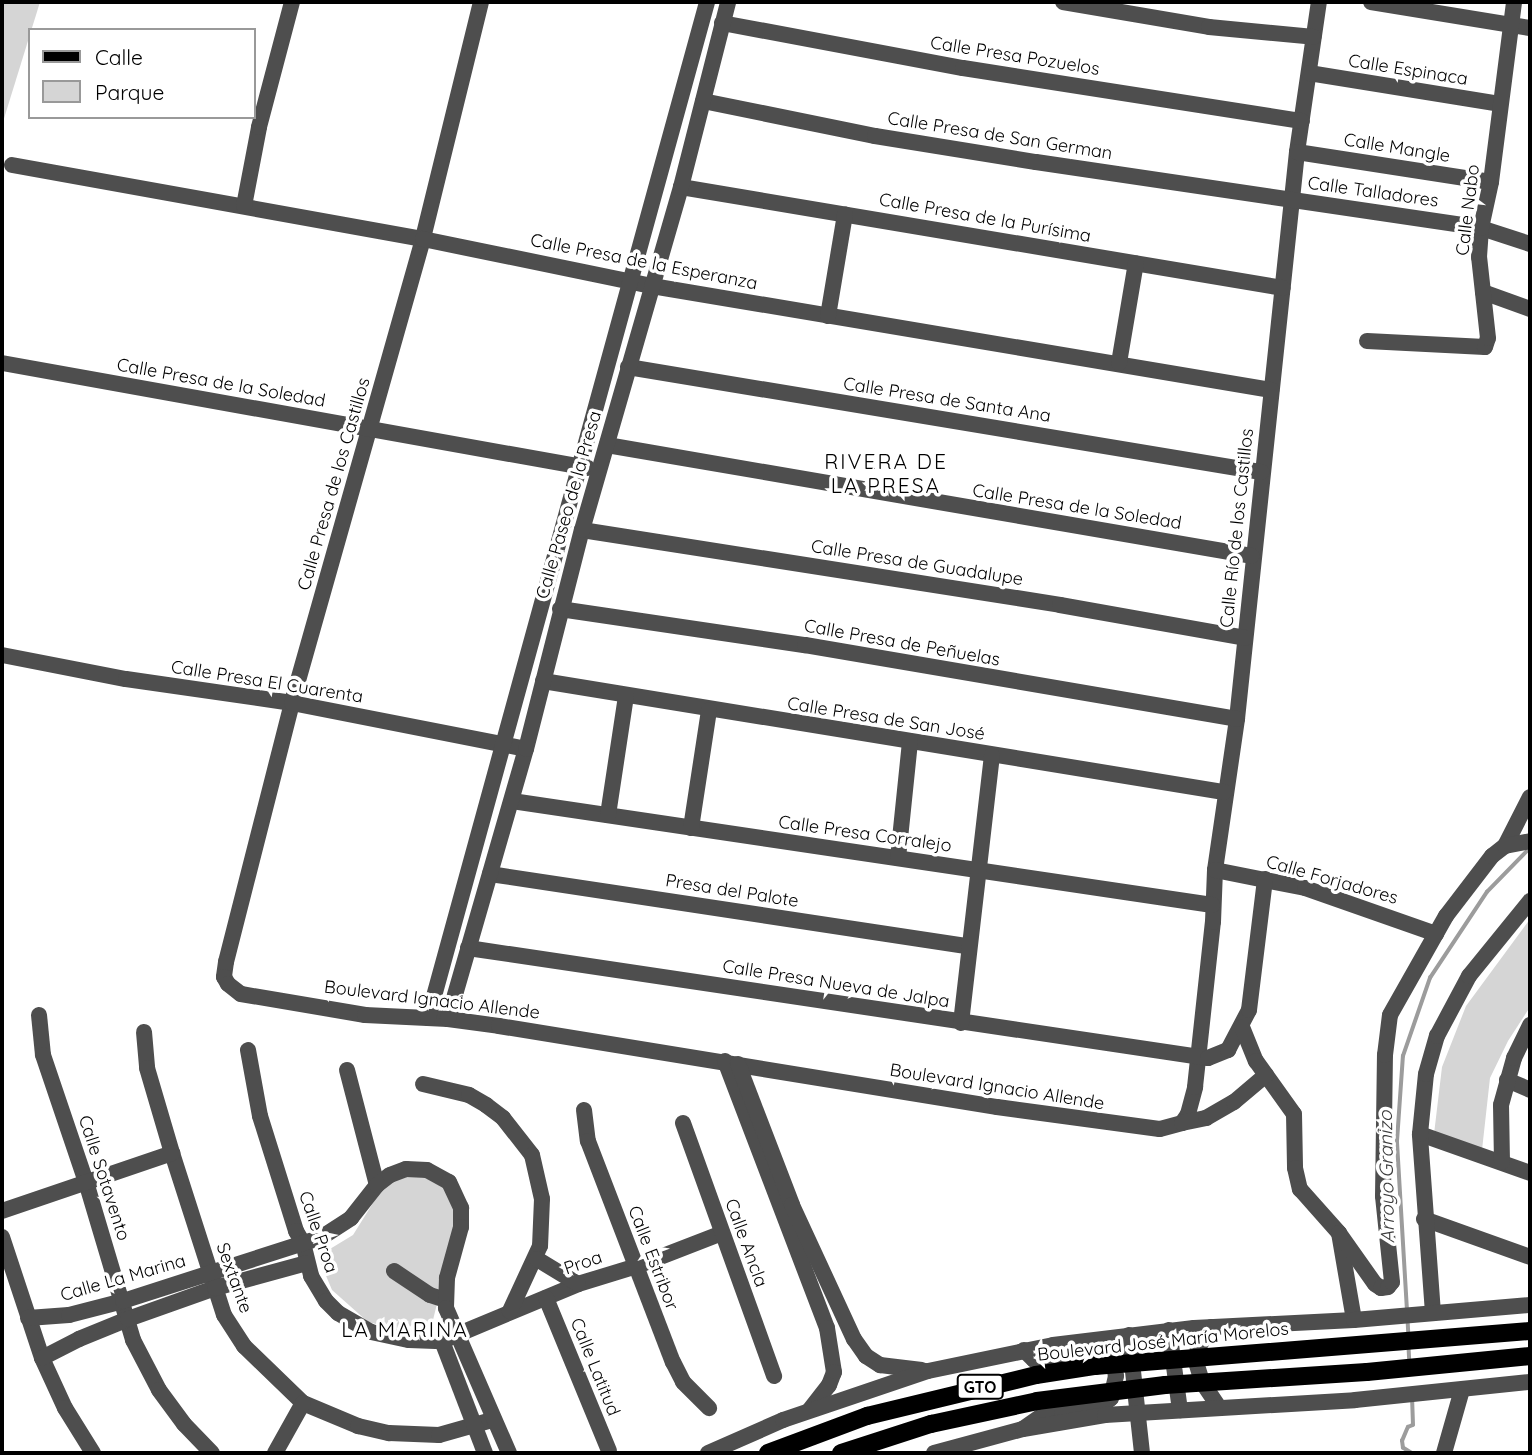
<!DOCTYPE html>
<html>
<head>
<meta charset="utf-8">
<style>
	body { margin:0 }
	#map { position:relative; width:1532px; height:1455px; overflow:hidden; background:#fff; font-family:Quicksand,sans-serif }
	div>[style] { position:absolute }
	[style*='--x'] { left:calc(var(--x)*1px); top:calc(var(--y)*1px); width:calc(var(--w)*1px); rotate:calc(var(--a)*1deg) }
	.green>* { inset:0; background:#d5d5d5 }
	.stream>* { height:3.5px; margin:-1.75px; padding:0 1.75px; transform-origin:1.75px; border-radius:1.75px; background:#9c9c9c }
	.minor>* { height:16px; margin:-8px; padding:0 8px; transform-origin:8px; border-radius:8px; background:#4e4e4e }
	.major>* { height:18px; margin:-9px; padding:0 9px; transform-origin:9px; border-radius:9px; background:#000 }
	span { translate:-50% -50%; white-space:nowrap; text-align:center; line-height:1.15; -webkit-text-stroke:7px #fff; paint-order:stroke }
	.shield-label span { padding:2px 5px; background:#fff; border:2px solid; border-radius:5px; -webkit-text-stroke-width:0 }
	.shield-label { font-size:16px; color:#000; font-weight:700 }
	.street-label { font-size:18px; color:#000 }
	.water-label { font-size:19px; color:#3d3d3d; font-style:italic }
	.quarter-label { font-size:21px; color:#000; letter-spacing:2px }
	.frame { position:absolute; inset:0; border:4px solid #000; pointer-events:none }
	.legend { position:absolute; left:28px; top:28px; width:228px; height:91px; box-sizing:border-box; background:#fff; border:2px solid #999; margin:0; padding:9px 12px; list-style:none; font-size:21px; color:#000 }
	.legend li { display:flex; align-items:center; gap:14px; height:35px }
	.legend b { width:35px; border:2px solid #999 }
</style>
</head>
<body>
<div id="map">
	<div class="green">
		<i style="clip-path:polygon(2px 2px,40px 2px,2px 125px)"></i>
		<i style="clip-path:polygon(1530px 919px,1530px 1007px,1508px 1041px,1490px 1078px,1482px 1150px,1434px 1134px,1442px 1067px,1466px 1006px)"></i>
		<i style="clip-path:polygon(416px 1173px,452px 1192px,459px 1214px,433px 1320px,417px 1334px,368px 1322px,332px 1290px,319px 1259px,320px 1255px,353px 1235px,383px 1187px,396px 1177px)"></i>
	</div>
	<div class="stream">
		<i style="--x:1407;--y:1311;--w:170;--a:-93.4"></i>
		<i style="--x:1397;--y:1141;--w:85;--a:-86"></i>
		<i style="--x:1403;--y:1056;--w:83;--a:-70.9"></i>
		<i style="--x:1430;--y:978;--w:103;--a:-56.5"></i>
		<i style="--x:1487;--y:892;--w:62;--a:-45.7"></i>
		<i style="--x:1408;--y:1319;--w:17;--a:87"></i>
		<i style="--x:1409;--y:1347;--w:17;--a:87"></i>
		<i style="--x:1411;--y:1453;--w:9;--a:-148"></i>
		<i style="--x:1403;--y:1448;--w:7;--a:-98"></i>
		<i style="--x:1402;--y:1441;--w:15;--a:-67"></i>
		<i style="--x:1408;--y:1427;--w:5;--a:-22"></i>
		<i style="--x:1413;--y:1425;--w:26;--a:-92"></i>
	</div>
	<div class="minor">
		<i style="--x:481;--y:2;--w:244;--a:103.8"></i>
		<i style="--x:423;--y:239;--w:482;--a:105.8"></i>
		<i style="--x:292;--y:703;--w:267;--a:104.3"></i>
		<i style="--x:226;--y:962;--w:15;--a:98"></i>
		<i style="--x:224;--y:977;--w:8;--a:60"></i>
		<i style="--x:228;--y:984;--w:16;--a:38"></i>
		<i style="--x:241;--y:994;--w:126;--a:9.6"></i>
		<i style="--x:365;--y:1015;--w:83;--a:2.8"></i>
		<i style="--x:448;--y:1019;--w:51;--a:7.8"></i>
		<i style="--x:499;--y:1026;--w:505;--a:9.24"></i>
		<i style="--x:997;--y:1107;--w:164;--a:7.7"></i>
		<i style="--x:1160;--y:1129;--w:23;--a:-15"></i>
		<i style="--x:1182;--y:1123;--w:11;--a:-56"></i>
		<i style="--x:1188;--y:1114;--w:28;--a:-75"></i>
		<i style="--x:1195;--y:1087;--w:166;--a:-83.8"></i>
		<i style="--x:1213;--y:922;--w:52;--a:-87.8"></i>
		<i style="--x:1215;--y:870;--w:153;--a:-81.7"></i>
		<i style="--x:1237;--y:719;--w:570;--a:-83.96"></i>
		<i style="--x:1297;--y:152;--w:152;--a:-81.7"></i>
		<i style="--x:1063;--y:2;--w:148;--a:9.7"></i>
		<i style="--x:1209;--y:27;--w:105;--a:5.4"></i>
		<i style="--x:1371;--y:2;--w:161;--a:9.3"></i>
		<i style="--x:722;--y:23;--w:245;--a:10.6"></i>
		<i style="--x:963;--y:68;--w:343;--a:8.9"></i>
		<i style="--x:1309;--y:73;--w:193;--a:9.2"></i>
		<i style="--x:703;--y:101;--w:176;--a:11.5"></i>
		<i style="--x:875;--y:136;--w:163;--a:9.2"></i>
		<i style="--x:1036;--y:162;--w:450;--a:8.4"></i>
		<i style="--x:1481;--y:228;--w:52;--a:18.1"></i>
		<i style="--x:1297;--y:152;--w:196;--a:8.8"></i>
		<i style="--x:12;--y:165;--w:418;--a:10.2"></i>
		<i style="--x:423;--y:239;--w:234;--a:11.6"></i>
		<i style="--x:652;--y:286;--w:628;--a:9.54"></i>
		<i style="--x:681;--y:187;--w:610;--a:9.52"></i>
		<i style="--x:244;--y:206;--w:80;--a:-79.2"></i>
		<i style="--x:259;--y:127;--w:129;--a:-75.2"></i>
		<i style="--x:1483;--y:292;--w:50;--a:19.9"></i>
		<i style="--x:828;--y:316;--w:103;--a:-80.5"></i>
		<i style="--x:1367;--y:341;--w:118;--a:2.9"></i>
		<i style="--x:1485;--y:347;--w:9;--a:-72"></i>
		<i style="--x:1488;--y:338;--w:81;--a:-96.3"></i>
		<i style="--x:1479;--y:257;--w:29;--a:-86"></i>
		<i style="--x:1481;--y:228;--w:47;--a:-77.7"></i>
		<i style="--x:1491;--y:182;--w:181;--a:-82.7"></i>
		<i style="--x:2;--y:363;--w:595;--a:10.16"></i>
		<i style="--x:1119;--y:363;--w:101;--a:-80.4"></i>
		<i style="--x:628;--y:367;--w:642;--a:9.42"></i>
		<i style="--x:607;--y:445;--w:654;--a:9.76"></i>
		<i style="--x:582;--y:530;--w:484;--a:8.9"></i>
		<i style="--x:1060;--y:605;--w:188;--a:10.1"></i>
		<i style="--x:560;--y:609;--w:248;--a:8.4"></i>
		<i style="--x:805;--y:645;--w:438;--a:9.7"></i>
		<i style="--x:2;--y:655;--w:126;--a:11"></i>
		<i style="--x:126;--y:679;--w:168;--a:8.2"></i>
		<i style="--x:292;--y:703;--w:238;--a:11.1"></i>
		<i style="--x:543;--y:681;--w:690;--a:9.26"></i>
		<i style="--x:512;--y:801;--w:708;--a:8.45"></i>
		<i style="--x:608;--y:815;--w:120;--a:-81.4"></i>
		<i style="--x:691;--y:828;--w:119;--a:-81.3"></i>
		<i style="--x:1505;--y:846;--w:55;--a:-63"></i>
		<i style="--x:898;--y:858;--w:117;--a:-84.1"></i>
		<i style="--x:1215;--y:870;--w:92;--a:11.3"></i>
		<i style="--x:1305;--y:888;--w:139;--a:19.3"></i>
		<i style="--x:490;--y:874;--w:483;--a:8.6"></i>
		<i style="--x:468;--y:948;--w:748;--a:8.46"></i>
		<i style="--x:1208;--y:1058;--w:22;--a:-22"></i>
		<i style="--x:1228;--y:1050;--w:45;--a:-62.3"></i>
		<i style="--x:1249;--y:1010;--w:132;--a:-83"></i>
		<i style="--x:39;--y:1015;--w:40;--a:84.3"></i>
		<i style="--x:43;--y:1055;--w:134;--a:71.3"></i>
		<i style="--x:86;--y:1182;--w:165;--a:73.4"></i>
		<i style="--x:133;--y:1340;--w:56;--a:62.5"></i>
		<i style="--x:159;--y:1390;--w:42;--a:53.7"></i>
		<i style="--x:184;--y:1424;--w:40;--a:46"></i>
		<i style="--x:428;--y:1018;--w:1054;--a:-74.64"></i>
		<i style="--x:448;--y:1019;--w:281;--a:-73.9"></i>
		<i style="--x:526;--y:749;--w:226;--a:-75.7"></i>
		<i style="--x:582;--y:530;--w:357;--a:-73.9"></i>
		<i style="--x:681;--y:187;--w:191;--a:-75.7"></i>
		<i style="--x:961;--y:1023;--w:269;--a:-83.4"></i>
		<i style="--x:1242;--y:1027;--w:37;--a:68"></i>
		<i style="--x:1256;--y:1061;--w:65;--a:54.4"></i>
		<i style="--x:1294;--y:1114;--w:54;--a:88.9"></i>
		<i style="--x:1295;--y:1168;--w:22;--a:77"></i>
		<i style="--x:1300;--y:1189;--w:59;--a:48.4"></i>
		<i style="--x:1339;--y:1233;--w:88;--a:80.2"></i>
		<i style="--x:144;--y:1032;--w:36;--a:85"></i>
		<i style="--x:147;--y:1068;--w:89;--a:73.6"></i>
		<i style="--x:172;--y:1153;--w:170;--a:72.2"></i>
		<i style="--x:224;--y:1315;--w:37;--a:57"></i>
		<i style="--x:244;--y:1346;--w:82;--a:44"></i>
		<i style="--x:303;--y:1403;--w:60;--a:22.7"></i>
		<i style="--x:358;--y:1426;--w:32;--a:13"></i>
		<i style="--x:389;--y:1433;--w:50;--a:2.3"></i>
		<i style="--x:439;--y:1435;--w:55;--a:-15.8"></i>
		<i style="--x:248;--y:1050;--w:67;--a:79.7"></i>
		<i style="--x:260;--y:1116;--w:121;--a:72.6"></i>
		<i style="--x:296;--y:1231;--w:14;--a:60"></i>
		<i style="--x:303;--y:1243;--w:34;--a:76"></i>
		<i style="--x:311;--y:1276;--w:29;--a:59"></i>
		<i style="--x:326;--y:1301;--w:17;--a:45"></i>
		<i style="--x:338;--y:1313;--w:38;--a:30"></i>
		<i style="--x:371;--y:1332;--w:39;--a:12"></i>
		<i style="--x:409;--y:1340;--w:33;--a:2"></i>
		<i style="--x:442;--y:1341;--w:147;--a:-22.7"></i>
		<i style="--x:578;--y:1284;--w:62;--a:-17"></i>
		<i style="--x:637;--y:1266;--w:91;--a:-21.2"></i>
		<i style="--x:725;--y:1061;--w:286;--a:69.1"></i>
		<i style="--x:827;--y:1328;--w:45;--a:81"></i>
		<i style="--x:834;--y:1372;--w:14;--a:111"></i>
		<i style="--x:829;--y:1385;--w:31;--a:128"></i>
		<i style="--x:738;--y:1064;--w:151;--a:69"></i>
		<i style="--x:792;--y:1205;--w:148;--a:65.2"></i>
		<i style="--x:854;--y:1339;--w:21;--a:55"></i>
		<i style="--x:866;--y:1356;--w:17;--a:33"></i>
		<i style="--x:880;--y:1365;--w:42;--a:6.8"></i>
		<i style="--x:347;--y:1070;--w:119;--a:75.4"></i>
		<i style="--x:1507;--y:1080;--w:25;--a:23"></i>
		<i style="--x:423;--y:1084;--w:47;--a:13.4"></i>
		<i style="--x:469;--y:1095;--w:20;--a:30"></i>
		<i style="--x:486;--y:1105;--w:21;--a:37"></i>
		<i style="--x:503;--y:1118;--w:47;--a:51.9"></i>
		<i style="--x:532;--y:1155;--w:45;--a:77.2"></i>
		<i style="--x:542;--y:1199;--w:47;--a:92.4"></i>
		<i style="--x:540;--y:1246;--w:72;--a:114.8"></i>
		<i style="--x:584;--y:1110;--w:31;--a:83"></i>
		<i style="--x:588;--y:1141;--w:237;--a:69"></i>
		<i style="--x:673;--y:1362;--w:22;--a:63"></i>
		<i style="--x:683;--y:1382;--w:37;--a:45"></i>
		<i style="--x:683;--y:1123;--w:269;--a:70.2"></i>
		<i style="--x:1182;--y:1123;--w:25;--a:-12"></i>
		<i style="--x:1206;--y:1118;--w:32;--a:-30"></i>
		<i style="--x:1234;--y:1102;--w:42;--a:-40.2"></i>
		<i style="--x:1420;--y:1134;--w:117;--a:19.5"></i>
		<i style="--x:1502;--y:1162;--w:57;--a:-91"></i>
		<i style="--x:1501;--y:1105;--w:49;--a:-74.5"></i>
		<i style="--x:1514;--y:1058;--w:37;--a:-64"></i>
		<i style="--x:2;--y:1211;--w:180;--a:-18.8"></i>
		<i style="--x:1424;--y:1219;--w:113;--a:19.7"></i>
		<i style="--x:1339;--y:1233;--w:62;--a:54.8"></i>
		<i style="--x:1375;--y:1284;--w:7;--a:34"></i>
		<i style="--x:1381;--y:1288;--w:7;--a:-8"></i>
		<i style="--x:1388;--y:1287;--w:6;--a:-51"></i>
		<i style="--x:1392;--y:1282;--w:86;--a:-96"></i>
		<i style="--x:1383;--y:1196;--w:141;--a:-89.2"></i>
		<i style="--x:1385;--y:1055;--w:40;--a:-82.9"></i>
		<i style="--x:1390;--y:1015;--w:114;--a:-60.5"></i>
		<i style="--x:1446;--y:916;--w:76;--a:-52.5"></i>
		<i style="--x:1492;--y:856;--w:16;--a:-38"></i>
		<i style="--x:1505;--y:846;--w:25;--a:-11"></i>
		<i style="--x:2;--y:1237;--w:127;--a:71.7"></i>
		<i style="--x:42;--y:1358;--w:55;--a:65.3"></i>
		<i style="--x:65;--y:1408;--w:53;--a:58.1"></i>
		<i style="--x:537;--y:1259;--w:48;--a:31.4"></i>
		<i style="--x:394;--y:1271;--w:43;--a:33.7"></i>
		<i style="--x:430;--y:1295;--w:16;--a:18"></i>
		<i style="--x:546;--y:1298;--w:165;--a:67.6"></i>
		<i style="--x:1433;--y:1313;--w:179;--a:-94.2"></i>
		<i style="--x:1420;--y:1134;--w:60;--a:-84.3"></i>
		<i style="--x:1426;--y:1074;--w:40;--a:-74"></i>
		<i style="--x:1437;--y:1036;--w:68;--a:-61.9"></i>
		<i style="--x:1469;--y:976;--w:97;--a:-50.9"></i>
		<i style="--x:28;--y:1318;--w:41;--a:-4.2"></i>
		<i style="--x:69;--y:1315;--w:56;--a:-14.5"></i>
		<i style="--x:123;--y:1301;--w:209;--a:-17.8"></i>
		<i style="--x:322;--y:1237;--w:35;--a:-33"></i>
		<i style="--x:351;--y:1218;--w:42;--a:-51.8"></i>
		<i style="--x:377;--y:1185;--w:16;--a:-38"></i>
		<i style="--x:390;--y:1175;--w:17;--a:-21"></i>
		<i style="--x:406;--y:1169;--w:21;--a:3"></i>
		<i style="--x:427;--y:1170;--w:25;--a:29"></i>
		<i style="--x:449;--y:1182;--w:29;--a:65"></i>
		<i style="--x:461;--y:1208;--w:19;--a:90"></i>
		<i style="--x:461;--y:1227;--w:53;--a:105.4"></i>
		<i style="--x:447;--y:1278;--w:30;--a:92"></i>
		<i style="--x:446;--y:1308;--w:158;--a:66.5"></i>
		<i style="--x:1211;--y:1327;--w:25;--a:122"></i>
		<i style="--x:1198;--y:1348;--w:14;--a:98"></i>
		<i style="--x:1196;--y:1362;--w:21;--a:73"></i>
		<i style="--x:1202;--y:1382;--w:30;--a:56"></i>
		<i style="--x:1169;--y:1330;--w:81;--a:82.2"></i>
		<i style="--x:1129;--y:1335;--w:119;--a:83.7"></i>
		<i style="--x:442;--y:1341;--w:120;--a:69"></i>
		<i style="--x:1024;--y:1350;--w:14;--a:45"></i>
		<i style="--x:1034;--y:1360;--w:7;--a:8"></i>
		<i style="--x:1041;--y:1361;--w:55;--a:-9.5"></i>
		<i style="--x:1095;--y:1352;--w:11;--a:15"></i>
		<i style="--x:1106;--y:1355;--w:14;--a:54"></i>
		<i style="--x:1114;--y:1366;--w:10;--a:79"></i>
		<i style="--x:1116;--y:1376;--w:23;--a:103"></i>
		<i style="--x:1111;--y:1398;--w:9;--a:139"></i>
		<i style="--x:1104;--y:1404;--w:58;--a:172"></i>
		<i style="--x:1047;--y:1412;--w:28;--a:145"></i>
		<i style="--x:42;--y:1358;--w:42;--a:-27.2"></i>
		<i style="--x:79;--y:1339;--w:53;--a:-22.2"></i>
		<i style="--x:128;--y:1319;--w:92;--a:-19.6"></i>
		<i style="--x:215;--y:1288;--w:95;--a:-15.2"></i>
		<i style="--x:275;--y:1453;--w:57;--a:-60.8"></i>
		<i style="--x:708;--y:1453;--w:82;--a:-23.7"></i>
		<i style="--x:783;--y:1420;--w:153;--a:-18.7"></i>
		<i style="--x:928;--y:1371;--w:128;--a:-11.7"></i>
		<i style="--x:1053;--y:1345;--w:142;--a:-6.9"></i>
		<i style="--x:1194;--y:1328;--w:160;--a:-2.9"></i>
		<i style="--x:1354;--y:1320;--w:177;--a:-4.9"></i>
		<i style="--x:934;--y:1453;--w:92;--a:-15.1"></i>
		<i style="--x:1023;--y:1429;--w:83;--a:-9.7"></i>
		<i style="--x:1105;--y:1415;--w:250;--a:-3.4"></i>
		<i style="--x:1355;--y:1400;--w:176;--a:-5.9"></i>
		<i style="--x:1444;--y:1453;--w:66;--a:-74.1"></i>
	</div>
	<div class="major">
		<i style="--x:768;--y:1453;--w:106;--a:-20.5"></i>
		<i style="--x:867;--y:1416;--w:174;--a:-13.6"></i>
		<i style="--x:1036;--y:1375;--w:60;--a:-8.7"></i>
		<i style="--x:1095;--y:1366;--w:436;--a:-4.6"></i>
		<i style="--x:841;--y:1453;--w:95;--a:-17.9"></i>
		<i style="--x:931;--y:1424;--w:108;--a:-12.2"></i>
		<i style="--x:1037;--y:1401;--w:129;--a:-7.1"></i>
		<i style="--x:1165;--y:1385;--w:202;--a:-3.7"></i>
		<i style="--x:1367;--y:1372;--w:164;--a:-5.6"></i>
	</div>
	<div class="shield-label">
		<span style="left:980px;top:1387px">GTO</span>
	</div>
	<div class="street-label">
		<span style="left:1015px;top:56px;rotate:9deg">Calle Presa Pozuelos</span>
		<span style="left:1408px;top:70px;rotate:9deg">Calle Espinaca</span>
		<span style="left:1000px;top:136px;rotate:9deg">Calle Presa de San German</span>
		<span style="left:1397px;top:148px;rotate:9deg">Calle Mangle</span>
		<span style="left:1373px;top:192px;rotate:8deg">Calle Talladores</span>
		<span style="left:1468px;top:210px;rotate:-83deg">Calle Nabo</span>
		<span style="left:985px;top:218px;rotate:10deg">Calle Presa de la Purísima</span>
		<span style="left:644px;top:262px;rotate:11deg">Calle Presa de la Esperanza</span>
		<span style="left:221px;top:383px;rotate:10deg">Calle Presa de la Soledad</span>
		<span style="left:947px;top:400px;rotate:9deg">Calle Presa de Santa Ana</span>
		<span style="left:334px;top:484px;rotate:-74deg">Calle Presa de los Castillos</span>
		<span style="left:569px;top:505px;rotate:-74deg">Calle Paseo de la Presa</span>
		<span style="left:1077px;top:507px;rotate:9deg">Calle Presa de la Soledad</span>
		<span style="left:1237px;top:528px;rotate:-84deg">Calle Río de los Castillos</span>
		<span style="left:917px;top:563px;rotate:9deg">Calle Presa de Guadalupe</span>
		<span style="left:902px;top:643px;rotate:10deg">Calle Presa de Peñuelas</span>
		<span style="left:267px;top:682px;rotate:9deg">Calle Presa El Cuarenta</span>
		<span style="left:886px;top:719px;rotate:9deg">Calle Presa de San José</span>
		<span style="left:865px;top:834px;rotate:8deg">Calle Presa Corralejo</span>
		<span style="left:1332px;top:880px;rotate:16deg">Calle Forjadores</span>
		<span style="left:732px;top:891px;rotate:9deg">Presa del Palote</span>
		<span style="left:836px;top:984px;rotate:9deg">Calle Presa Nueva de Jalpa</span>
		<span style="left:432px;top:1000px;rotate:7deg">Boulevard Ignacio Allende</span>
		<span style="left:997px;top:1087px;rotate:9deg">Boulevard Ignacio Allende</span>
		<span style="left:104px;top:1178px;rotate:72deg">Calle Sotavento</span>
		<span style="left:318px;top:1232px;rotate:71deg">Calle Proa</span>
		<span style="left:746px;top:1243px;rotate:70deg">Calle Ancla</span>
		<span style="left:653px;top:1258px;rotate:69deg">Calle Estribor</span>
		<span style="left:583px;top:1263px;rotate:-19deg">Proa</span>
		<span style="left:123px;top:1278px;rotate:-16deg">Calle La Marina</span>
		<span style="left:234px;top:1278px;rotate:70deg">Sextante</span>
		<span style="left:1163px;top:1342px;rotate:-6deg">Boulevard José María Morelos</span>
		<span style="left:595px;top:1367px;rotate:68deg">Calle Latitud</span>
	</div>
	<div class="water-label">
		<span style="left:1387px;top:1177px;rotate:-91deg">Arroyo Granizo</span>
	</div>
	<div class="quarter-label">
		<span style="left:886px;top:473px">RIVERA DE<br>LA PRESA</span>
		<span style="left:405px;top:1329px">LA MARINA</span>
	</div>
	<div class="frame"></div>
	<ul class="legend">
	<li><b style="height:9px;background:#000"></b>Calle</li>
	<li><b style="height:19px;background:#d5d5d5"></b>Parque</li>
	</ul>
</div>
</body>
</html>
